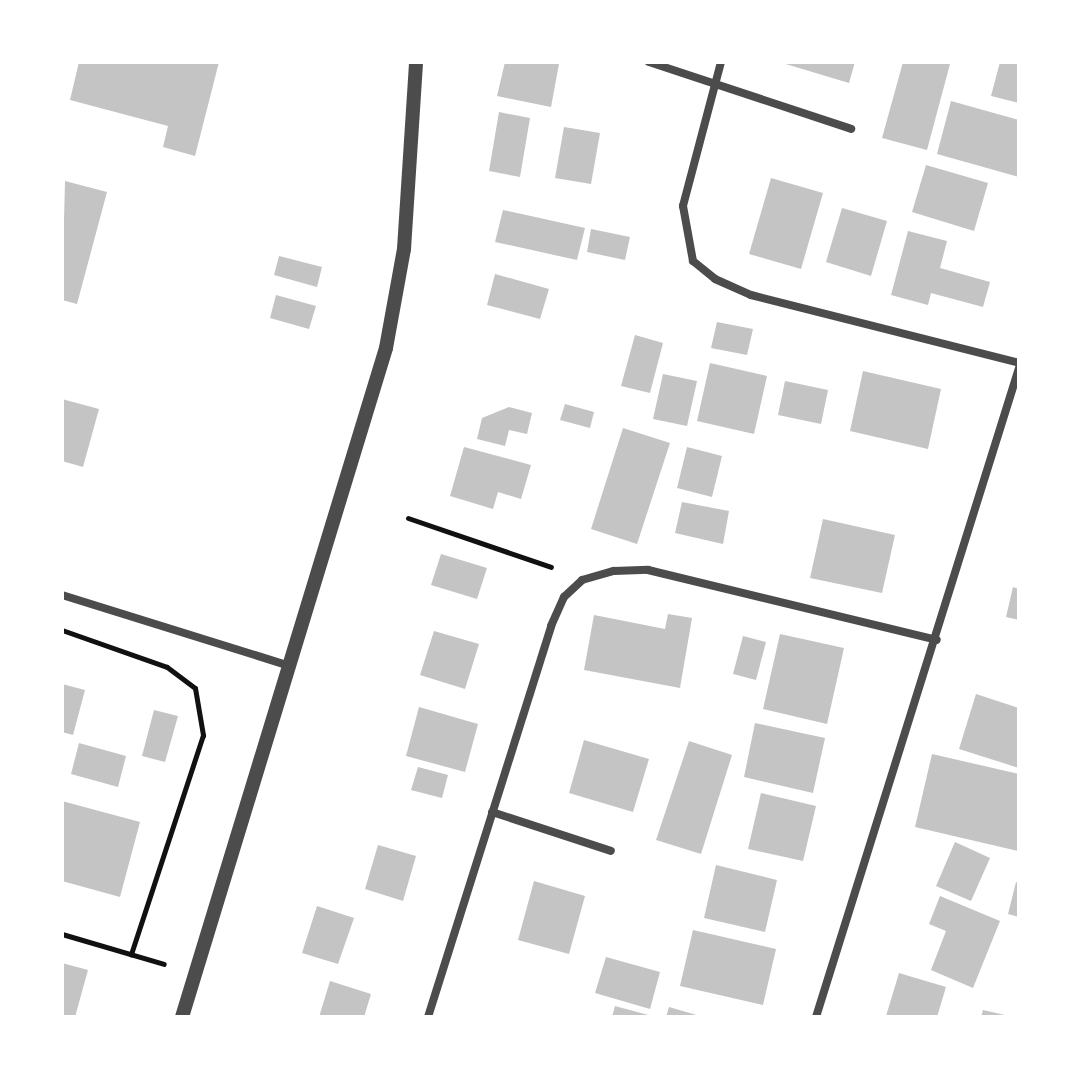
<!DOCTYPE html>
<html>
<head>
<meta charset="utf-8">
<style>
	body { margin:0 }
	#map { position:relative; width:1081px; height:1079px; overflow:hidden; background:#fff; font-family:"Fira Sans",sans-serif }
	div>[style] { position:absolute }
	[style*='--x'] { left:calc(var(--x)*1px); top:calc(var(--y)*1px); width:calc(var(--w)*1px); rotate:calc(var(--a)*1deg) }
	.building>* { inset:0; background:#c4c4c4 }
	.path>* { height:5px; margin:-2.5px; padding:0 2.5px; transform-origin:2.5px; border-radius:2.5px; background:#111 }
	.minor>* { height:8px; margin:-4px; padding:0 4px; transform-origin:4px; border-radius:4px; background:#4c4c4c }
	.tertiary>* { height:14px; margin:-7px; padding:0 7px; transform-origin:7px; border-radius:7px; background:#4c4c4c }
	span { translate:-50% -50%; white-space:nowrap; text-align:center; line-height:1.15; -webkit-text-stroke:8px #fff; paint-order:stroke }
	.frame { position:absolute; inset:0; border:64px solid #fff; pointer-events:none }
</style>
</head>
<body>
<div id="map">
	<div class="building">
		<i style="clip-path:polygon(79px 62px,219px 62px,195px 156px,163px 147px,168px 126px,70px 100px)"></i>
		<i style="clip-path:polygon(505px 62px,559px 64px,551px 107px,497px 96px)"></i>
		<i style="clip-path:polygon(779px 62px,855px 62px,849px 83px)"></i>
		<i style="clip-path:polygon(903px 62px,950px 64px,927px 150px,882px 138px)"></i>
		<i style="clip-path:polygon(1000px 62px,1019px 62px,1019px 103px,991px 96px)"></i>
		<i style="clip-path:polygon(951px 101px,1019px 120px,1019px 177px,937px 154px)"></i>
		<i style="clip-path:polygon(499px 112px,530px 118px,520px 177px,489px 171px)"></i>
		<i style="clip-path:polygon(564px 127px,600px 133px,591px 184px,555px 178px)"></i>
		<i style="clip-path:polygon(926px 165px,988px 183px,974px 231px,912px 212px)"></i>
		<i style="clip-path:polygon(771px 178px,823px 193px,801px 269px,749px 254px)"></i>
		<i style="clip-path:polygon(65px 181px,107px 192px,77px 304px,62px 300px)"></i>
		<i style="clip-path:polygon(842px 208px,887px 221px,871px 276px,826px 262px)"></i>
		<i style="clip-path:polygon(503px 210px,585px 228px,577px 260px,495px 242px)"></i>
		<i style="clip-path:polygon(591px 229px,630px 237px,625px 260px,587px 252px)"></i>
		<i style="clip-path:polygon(908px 231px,947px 241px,940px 268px,990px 282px,983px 307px,931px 293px,928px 305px,891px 295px)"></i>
		<i style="clip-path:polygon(279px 256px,322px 267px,317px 287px,274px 275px)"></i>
		<i style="clip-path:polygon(495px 274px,549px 289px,540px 319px,487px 305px)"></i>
		<i style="clip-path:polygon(276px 295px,316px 306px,309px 329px,270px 318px)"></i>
		<i style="clip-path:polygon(717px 322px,753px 329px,747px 355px,711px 348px)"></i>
		<i style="clip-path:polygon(635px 335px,663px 343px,650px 393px,621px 386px)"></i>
		<i style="clip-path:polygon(710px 363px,767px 376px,754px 434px,697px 421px)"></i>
		<i style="clip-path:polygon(863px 371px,941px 389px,928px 449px,850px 431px)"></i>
		<i style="clip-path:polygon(663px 374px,697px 381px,687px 426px,653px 419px)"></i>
		<i style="clip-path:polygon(785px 381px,828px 390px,821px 424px,778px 415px)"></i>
		<i style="clip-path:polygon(62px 399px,99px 409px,83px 467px,62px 461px)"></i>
		<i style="clip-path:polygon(565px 404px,594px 412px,590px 428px,560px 420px)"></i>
		<i style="clip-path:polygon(509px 407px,532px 413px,527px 434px,509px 430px,505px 446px,477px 439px,482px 418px)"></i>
		<i style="clip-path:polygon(623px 428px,670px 443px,637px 544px,591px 529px)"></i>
		<i style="clip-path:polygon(464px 447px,531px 465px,521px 499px,498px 492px,493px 509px,450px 496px)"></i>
		<i style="clip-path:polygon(687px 447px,722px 456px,712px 497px,677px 488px)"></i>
		<i style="clip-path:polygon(682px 502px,729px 511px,723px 544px,675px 533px)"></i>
		<i style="clip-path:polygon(823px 519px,895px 535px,882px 593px,810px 578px)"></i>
		<i style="clip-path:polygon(441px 554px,487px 568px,477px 599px,431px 585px)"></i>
		<i style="clip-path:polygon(1013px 587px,1019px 589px,1019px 620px,1006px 617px)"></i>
		<i style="clip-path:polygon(668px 614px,692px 618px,680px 688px,584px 670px,594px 615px,665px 629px)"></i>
		<i style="clip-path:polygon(434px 631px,479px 644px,465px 689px,420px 675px)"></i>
		<i style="clip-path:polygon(780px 634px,844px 648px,827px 724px,763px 709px)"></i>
		<i style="clip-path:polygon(743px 636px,766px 642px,756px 680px,733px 674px)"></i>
		<i style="clip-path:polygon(62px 684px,85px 690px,73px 735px,62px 732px)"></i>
		<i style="clip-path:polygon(976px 694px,1019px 708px,1019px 768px,959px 749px)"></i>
		<i style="clip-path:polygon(419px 707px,478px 724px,465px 772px,406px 756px)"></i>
		<i style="clip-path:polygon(154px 710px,178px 716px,165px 762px,142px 756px)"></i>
		<i style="clip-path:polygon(755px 723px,825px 738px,813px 793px,744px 777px)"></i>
		<i style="clip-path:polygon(584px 740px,649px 759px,633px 812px,569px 793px)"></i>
		<i style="clip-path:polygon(689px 741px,732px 755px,701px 854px,656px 840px)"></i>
		<i style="clip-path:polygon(79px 743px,126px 756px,118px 787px,71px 774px)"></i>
		<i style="clip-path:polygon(932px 754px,1019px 774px,1018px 851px,915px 827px)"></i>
		<i style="clip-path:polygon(418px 767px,448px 775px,442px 798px,411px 790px)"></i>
		<i style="clip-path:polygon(761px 793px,816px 806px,803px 861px,748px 849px)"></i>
		<i style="clip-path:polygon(62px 801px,140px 822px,120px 897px,62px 881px)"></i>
		<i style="clip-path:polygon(955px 842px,990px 858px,971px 901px,936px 886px)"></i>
		<i style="clip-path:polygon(378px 845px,416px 856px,403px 901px,365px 889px)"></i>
		<i style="clip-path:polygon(716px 865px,777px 880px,765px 932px,704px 918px)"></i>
		<i style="clip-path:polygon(534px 881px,585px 896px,569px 954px,518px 940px)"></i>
		<i style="clip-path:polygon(1016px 882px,1019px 883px,1019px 917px,1008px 914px)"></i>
		<i style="clip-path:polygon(940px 896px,1000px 921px,973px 988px,931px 970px,946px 931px,929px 924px)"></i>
		<i style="clip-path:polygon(317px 906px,354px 918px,338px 964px,302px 953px)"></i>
		<i style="clip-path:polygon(693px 930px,776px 949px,763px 1005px,680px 986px)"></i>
		<i style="clip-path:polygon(606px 957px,660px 972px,650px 1009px,595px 993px)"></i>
		<i style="clip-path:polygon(62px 963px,88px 970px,75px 1017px,62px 1017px)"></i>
		<i style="clip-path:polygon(899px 973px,946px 987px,937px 1017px,886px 1016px)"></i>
		<i style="clip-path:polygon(330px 981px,371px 994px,364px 1017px,319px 1017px)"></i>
		<i style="clip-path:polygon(615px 1006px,652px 1016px,651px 1017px,612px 1017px)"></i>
		<i style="clip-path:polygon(669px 1007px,700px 1016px,700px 1017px,666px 1017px)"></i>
		<i style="clip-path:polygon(983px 1010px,1009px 1016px,1009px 1017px,981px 1017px)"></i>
	</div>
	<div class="path">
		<i style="--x:408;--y:518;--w:151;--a:18.9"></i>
		<i style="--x:62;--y:630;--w:111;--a:19.4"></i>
		<i style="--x:167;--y:667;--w:35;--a:37"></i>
		<i style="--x:195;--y:688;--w:48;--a:80.3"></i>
		<i style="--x:203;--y:735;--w:231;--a:108.2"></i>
		<i style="--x:62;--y:934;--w:106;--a:16.4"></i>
	</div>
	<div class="minor">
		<i style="--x:649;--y:62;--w:213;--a:18.3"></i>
		<i style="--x:721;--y:62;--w:149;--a:104.8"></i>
		<i style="--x:683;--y:206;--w:56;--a:79.7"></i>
		<i style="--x:693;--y:261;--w:28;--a:39"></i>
		<i style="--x:715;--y:279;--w:39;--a:24"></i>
		<i style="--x:751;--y:295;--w:276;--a:14.2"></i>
		<i style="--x:62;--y:595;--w:239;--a:17.3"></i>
		<i style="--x:492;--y:812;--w:125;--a:18.1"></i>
		<i style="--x:428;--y:1017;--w:410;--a:-72.5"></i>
		<i style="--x:551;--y:626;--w:32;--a:-66"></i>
		<i style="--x:564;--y:597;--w:25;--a:-43"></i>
		<i style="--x:582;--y:580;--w:33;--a:-16"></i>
		<i style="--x:614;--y:571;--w:34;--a:-2"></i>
		<i style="--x:648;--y:570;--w:297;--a:13.6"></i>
		<i style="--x:816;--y:1017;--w:680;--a:-72.63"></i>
	</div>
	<div class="tertiary">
		<i style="--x:182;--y:1017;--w:699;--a:-73.04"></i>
		<i style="--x:386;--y:348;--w:101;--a:-79.7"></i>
		<i style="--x:404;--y:249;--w:187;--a:-86.3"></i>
	</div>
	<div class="frame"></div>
</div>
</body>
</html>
